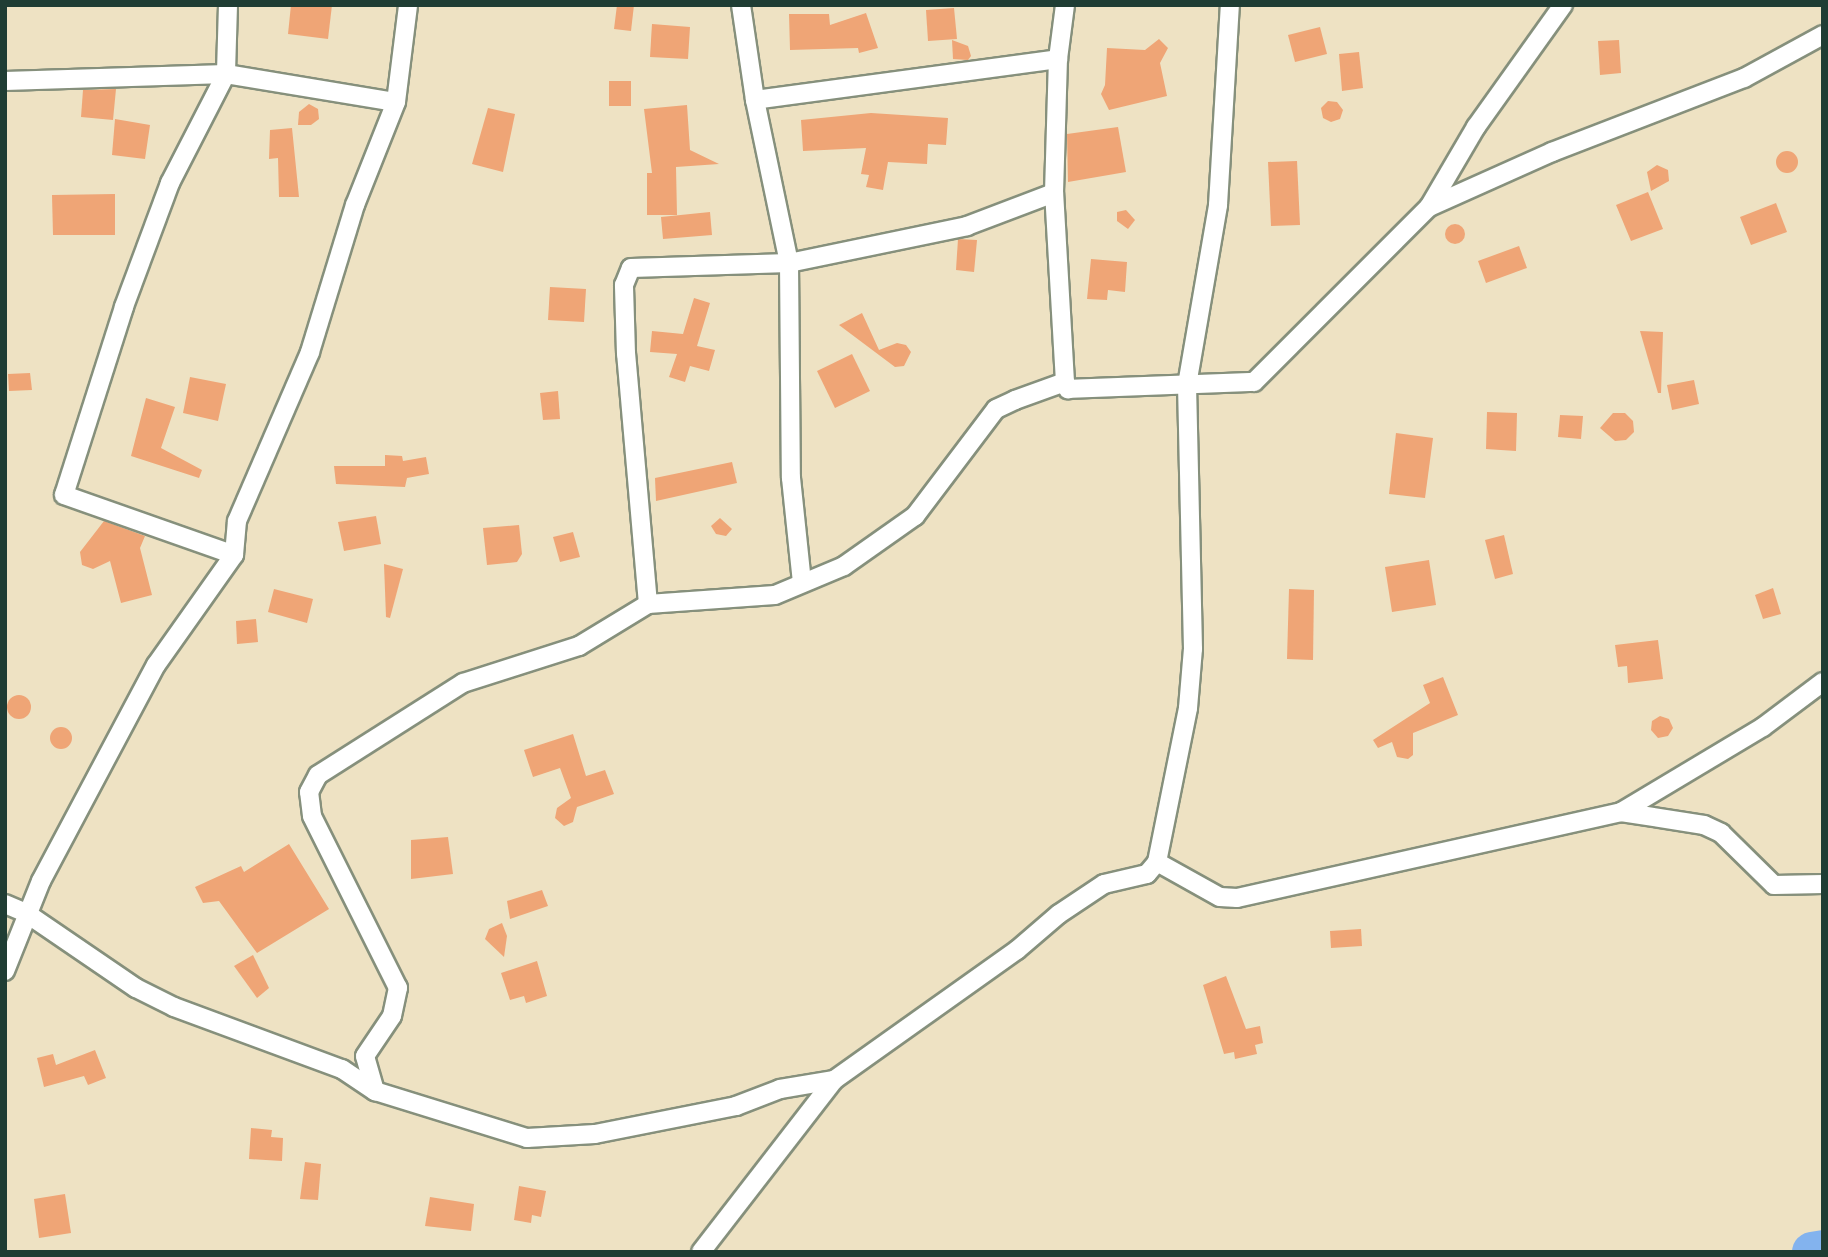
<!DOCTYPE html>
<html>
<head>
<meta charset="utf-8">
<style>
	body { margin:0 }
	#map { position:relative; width:1828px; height:1257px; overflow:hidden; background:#eee2c3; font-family:"Balsamiq Sans",sans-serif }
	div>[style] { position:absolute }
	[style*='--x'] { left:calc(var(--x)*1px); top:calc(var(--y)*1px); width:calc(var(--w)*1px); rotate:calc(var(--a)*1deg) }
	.river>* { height:40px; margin:-20px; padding:0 20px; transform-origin:20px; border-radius:20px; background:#83b3ee }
	.building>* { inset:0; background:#efa576 }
	.round { border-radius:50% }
	.roads { filter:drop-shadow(2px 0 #86907c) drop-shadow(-2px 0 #86907c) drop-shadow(0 2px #86907c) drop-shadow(0 -2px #86907c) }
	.minor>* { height:18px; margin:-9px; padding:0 9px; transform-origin:9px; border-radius:9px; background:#fff }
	span { translate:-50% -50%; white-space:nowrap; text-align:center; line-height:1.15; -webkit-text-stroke:6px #f7f3e8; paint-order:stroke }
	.frame { position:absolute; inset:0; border:7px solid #1f3d34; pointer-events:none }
</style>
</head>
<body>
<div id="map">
	<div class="river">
		<i style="--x:1812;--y:1252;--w:11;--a:-10"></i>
	</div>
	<div class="building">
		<i style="clip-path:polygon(291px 5px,332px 5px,328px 39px,288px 34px)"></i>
		<i style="clip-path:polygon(617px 5px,634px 5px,631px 31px,614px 29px)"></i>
		<i style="clip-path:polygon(954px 8px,957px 39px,928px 41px,926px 10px)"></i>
		<i style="clip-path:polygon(866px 13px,878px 48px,859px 53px,858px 48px,790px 50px,789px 14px,829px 14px,830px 25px)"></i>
		<i style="clip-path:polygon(652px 24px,690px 27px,688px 59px,650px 57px)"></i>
		<i style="clip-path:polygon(1320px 27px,1327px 54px,1295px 62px,1288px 35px)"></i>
		<i style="clip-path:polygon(1159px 39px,1168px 48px,1160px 63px,1167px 96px,1109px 110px,1101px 94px,1105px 85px,1107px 48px,1145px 50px)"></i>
		<i style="clip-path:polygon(952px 40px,968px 46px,971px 56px,968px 60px,953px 59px)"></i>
		<i style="clip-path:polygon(1619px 40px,1621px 73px,1600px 75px,1598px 41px)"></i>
		<i style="clip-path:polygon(1359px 52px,1363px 88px,1342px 91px,1339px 54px)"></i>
		<i style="clip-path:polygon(609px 81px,631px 81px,631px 106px,609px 106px)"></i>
		<i style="clip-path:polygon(116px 89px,113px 120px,81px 117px,83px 90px)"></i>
		<i style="clip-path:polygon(1328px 101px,1337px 102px,1343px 110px,1340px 119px,1331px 122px,1323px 118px,1321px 108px)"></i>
		<i style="clip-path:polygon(309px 104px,318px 109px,319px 119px,311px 125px,298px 125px,299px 112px)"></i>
		<i style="clip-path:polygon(687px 105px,690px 150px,719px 164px,676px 167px,677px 215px,647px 215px,647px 173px,652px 173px,644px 109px)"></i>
		<i style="clip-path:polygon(488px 108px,515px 114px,503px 172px,472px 164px)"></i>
		<i style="clip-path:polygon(871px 113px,948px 118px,946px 145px,928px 144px,927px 164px,888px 162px,883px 190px,866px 187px,869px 175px,861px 174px,866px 148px,803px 151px,801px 120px)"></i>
		<i style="clip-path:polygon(115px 119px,150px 125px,145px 159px,112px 155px)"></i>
		<i style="clip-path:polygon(1118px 127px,1126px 172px,1068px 182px,1067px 134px)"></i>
		<i style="clip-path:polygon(292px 128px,299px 197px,279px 197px,278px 158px,269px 159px,270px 130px)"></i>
		<i class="round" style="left:1776px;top:151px;width:22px;height:22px"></i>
		<i style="clip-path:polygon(1297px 161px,1300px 225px,1271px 226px,1268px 162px)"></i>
		<i style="clip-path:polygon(1657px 165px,1668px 170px,1669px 181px,1651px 191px,1647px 172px)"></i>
		<i style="clip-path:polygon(1648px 192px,1663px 229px,1631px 241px,1616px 205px)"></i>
		<i style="clip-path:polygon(115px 194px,115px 235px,53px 235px,52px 195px)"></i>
		<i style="clip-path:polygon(1776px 203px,1787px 232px,1751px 245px,1740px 217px)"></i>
		<i style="clip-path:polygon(1126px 210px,1135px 220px,1128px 229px,1117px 221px,1117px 212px)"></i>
		<i style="clip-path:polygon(710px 212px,712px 235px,663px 239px,661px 217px)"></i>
		<i class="round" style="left:1445px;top:224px;width:20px;height:20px"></i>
		<i style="clip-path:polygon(958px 239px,977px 240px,974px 272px,956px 270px)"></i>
		<i style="clip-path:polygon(1519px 246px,1527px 268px,1486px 283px,1478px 261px)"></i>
		<i style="clip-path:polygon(1091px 259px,1127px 262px,1125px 292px,1108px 290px,1107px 300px,1087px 299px)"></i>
		<i style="clip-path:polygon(550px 287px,586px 289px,584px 322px,548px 320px)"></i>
		<i style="clip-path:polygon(694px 298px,710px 303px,697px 346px,715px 350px,709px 371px,690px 366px,685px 382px,669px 377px,677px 354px,650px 352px,652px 331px,683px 334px)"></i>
		<i style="clip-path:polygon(862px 313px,879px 350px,897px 343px,906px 345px,911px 352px,904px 366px,895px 367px,839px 325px)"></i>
		<i style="clip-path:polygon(1640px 331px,1663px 332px,1661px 393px,1658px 393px)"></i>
		<i style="clip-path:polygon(852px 354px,870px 391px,835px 408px,817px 371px)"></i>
		<i style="clip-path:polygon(30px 373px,32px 390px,9px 391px,8px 374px)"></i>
		<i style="clip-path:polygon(190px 377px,226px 384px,218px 421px,183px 413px)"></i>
		<i style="clip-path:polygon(1694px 380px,1699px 404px,1672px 410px,1667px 385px)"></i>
		<i style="clip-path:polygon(558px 391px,560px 419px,543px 420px,540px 393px)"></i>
		<i style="clip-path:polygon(146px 398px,175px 407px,161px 448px,202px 470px,199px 478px,131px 456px)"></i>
		<i style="clip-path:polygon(1487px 412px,1517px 413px,1516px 451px,1486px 449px)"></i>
		<i style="clip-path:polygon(1613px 413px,1625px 413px,1633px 421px,1634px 432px,1626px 440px,1615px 441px,1600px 428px)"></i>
		<i style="clip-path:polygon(1560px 415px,1583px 416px,1581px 439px,1558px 437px)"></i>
		<i style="clip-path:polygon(1396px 433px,1433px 438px,1425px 498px,1389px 494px)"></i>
		<i style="clip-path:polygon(385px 455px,402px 456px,403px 461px,426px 457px,429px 474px,407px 478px,405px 487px,336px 484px,334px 466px,385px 466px)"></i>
		<i style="clip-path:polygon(732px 462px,737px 483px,656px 501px,655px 478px)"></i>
		<i style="clip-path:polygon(376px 516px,381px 544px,344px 551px,338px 522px)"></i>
		<i style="clip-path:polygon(720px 518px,732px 529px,726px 536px,716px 534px,711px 526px)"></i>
		<i style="clip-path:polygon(104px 521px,145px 536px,140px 548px,152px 595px,121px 603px,110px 561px,93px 569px,82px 565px,80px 552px)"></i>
		<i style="clip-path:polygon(519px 525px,522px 554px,517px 562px,487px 565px,483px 528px)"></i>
		<i style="clip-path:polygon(573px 532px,580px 557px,560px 562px,553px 537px)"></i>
		<i style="clip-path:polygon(1504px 535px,1513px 574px,1495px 579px,1485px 540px)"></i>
		<i style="clip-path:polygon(1429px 560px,1436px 605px,1392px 612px,1385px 567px)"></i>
		<i style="clip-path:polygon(384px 564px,403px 569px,390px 618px,386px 617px)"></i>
		<i style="clip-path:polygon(1773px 588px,1781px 614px,1763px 619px,1755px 595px)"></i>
		<i style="clip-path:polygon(274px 589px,313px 599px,307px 623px,268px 612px)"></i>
		<i style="clip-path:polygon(1289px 589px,1314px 590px,1313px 660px,1287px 659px)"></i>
		<i style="clip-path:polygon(256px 619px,258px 642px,237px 644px,236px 621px)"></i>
		<i style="clip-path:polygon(1658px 640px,1663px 679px,1628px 683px,1627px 666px,1618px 667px,1615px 645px)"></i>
		<i style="clip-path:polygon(1443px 677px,1458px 715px,1413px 733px,1413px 755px,1408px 759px,1397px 757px,1392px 742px,1378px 748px,1373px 740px,1430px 703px,1423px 685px)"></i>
		<i class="round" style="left:7px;top:695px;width:24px;height:24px"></i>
		<i style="clip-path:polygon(1660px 716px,1669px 719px,1673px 728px,1668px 736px,1658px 738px,1651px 730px,1652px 721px)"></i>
		<i class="round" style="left:50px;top:727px;width:22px;height:22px"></i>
		<i style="clip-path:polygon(573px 734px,586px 776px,605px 770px,614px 794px,577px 807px,573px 822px,564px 826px,555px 818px,557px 808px,571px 798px,560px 768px,533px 777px,524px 750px)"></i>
		<i style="clip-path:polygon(448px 837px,453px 874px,411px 879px,411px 840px)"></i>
		<i style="clip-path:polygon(289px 844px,329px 909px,257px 953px,219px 901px,203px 903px,195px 887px,241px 866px,244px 872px)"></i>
		<i style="clip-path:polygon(542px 890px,548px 906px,510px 919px,507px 901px)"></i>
		<i style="clip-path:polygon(502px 923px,507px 936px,504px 957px,485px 939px,489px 929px)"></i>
		<i style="clip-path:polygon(1361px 929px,1362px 946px,1331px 948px,1330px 931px)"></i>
		<i style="clip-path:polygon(253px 955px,269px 988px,257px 998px,234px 966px)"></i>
		<i style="clip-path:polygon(537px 961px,547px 996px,526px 1003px,524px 996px,510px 1000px,501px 973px)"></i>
		<i style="clip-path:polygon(1226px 976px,1246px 1029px,1260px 1026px,1263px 1043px,1255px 1045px,1257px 1054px,1235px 1059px,1234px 1052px,1224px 1054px,1203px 985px)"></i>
		<i style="clip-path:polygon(95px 1050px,106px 1078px,88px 1085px,84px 1076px,44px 1087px,37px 1058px,53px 1054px,56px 1065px)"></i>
		<i style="clip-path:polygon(251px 1128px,272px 1130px,271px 1137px,283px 1138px,282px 1161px,249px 1159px)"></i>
		<i style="clip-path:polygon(305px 1162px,321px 1164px,318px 1200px,300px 1199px)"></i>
		<i style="clip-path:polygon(519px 1186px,546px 1191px,541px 1217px,532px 1215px,531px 1223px,514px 1220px)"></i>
		<i style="clip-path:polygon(65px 1194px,71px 1233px,39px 1238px,34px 1199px)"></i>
		<i style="clip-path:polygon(430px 1197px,474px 1204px,471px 1231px,425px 1226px)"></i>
	</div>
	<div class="roads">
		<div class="minor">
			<i style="--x:228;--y:5;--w:69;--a:91.7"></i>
			<i style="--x:226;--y:74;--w:123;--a:117.2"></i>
			<i style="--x:170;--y:183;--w:132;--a:110.4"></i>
			<i style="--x:124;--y:307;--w:197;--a:107.7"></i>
			<i style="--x:64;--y:495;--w:180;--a:19.4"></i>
			<i style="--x:741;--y:5;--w:96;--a:81.6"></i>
			<i style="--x:755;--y:100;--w:167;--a:78.2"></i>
			<i style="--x:789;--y:263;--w:215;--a:89.5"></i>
			<i style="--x:791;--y:478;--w:105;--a:84"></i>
			<i style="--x:5;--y:81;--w:221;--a:-1.8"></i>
			<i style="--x:226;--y:74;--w:172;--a:9.4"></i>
			<i style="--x:755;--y:100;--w:306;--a:-7.7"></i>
			<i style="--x:1429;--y:207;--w:135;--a:-24.1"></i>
			<i style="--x:1552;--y:152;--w:206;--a:-21.1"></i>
			<i style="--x:1744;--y:78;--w:90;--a:-28.6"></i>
			<i style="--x:1065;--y:382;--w:189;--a:-93.3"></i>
			<i style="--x:1054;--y:193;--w:134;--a:-88.3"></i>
			<i style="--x:1058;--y:59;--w:54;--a:-82.6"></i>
			<i style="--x:648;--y:604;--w:251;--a:-95"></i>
			<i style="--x:626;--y:354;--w:69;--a:-91.7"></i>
			<i style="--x:624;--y:285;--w:18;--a:-68"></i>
			<i style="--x:631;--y:268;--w:158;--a:-1.8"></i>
			<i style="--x:789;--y:263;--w:182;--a:-11.7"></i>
			<i style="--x:967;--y:226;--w:93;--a:-20.8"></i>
			<i style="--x:1621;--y:812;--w:165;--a:-30.9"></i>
			<i style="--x:1763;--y:727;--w:75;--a:-36.9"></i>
			<i style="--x:1157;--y:862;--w:72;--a:29.1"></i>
			<i style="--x:1220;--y:897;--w:17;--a:3"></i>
			<i style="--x:1237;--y:898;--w:394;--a:-12.6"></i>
			<i style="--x:1621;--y:812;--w:84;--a:8.9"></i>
			<i style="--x:1704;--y:825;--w:19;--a:25"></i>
			<i style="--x:1721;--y:833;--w:74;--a:44.5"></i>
			<i style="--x:1774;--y:885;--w:49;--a:-1.2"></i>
			<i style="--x:5;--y:904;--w:23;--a:23"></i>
			<i style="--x:26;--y:913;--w:133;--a:34.3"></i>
			<i style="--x:136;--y:988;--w:42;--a:26.6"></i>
			<i style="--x:174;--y:1007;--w:179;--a:20.3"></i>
			<i style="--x:342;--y:1069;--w:40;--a:34"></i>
			<i style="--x:375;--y:1091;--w:159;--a:17.2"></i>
			<i style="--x:527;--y:1138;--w:68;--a:-3.4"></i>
			<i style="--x:595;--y:1134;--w:144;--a:-11.2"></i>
			<i style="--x:736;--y:1106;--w:47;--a:-21.1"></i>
			<i style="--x:780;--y:1089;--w:55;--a:-9.5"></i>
			<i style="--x:5;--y:971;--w:97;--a:-68.2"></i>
			<i style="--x:41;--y:881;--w:245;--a:-62"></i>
			<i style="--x:156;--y:665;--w:135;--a:-54.7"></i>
			<i style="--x:234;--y:555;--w:34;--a:-85"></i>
			<i style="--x:237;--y:521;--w:184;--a:-66.6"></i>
			<i style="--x:310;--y:352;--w:154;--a:-73"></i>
			<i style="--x:355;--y:205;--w:111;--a:-68.3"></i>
			<i style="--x:396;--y:102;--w:98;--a:-82.9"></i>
			<i style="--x:375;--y:1091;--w:36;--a:-106"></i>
			<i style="--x:365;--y:1056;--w:48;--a:-56"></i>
			<i style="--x:392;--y:1016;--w:29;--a:-78"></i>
			<i style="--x:398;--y:988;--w:192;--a:-116.6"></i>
			<i style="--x:312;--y:816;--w:24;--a:-97"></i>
			<i style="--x:309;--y:792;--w:19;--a:-62"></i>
			<i style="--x:318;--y:775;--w:172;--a:-32.4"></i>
			<i style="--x:463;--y:683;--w:122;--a:-17.7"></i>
			<i style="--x:579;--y:646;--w:81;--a:-31.3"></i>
			<i style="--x:648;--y:604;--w:127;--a:-4.1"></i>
			<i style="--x:775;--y:595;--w:75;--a:-22.8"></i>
			<i style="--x:844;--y:566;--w:87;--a:-35.2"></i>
			<i style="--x:915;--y:516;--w:134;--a:-52.9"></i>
			<i style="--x:996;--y:409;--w:21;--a:-25"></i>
			<i style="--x:1015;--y:400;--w:53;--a:-19.8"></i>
			<i style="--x:1065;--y:382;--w:8;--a:67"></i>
			<i style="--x:1068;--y:389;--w:186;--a:-2.2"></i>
			<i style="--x:1254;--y:382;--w:247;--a:-45"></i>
			<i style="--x:1429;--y:207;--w:93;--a:-59.6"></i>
			<i style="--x:1476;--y:127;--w:150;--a:-54.5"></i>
			<i style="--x:701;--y:1252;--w:217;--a:-52.3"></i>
			<i style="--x:834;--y:1080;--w:224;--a:-35.4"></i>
			<i style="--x:1017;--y:950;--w:55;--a:-40.6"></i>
			<i style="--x:1059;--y:914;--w:54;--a:-33.7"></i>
			<i style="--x:1104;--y:884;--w:44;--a:-13.1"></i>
			<i style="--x:1147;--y:874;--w:16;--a:-50"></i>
			<i style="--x:1157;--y:862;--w:157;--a:-78.6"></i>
			<i style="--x:1188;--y:708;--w:59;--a:-85.2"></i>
			<i style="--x:1193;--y:649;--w:264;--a:-91.3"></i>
			<i style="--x:1187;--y:385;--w:183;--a:-80.2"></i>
			<i style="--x:1218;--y:205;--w:200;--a:-86.6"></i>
		</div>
	</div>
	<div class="frame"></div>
</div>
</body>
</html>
